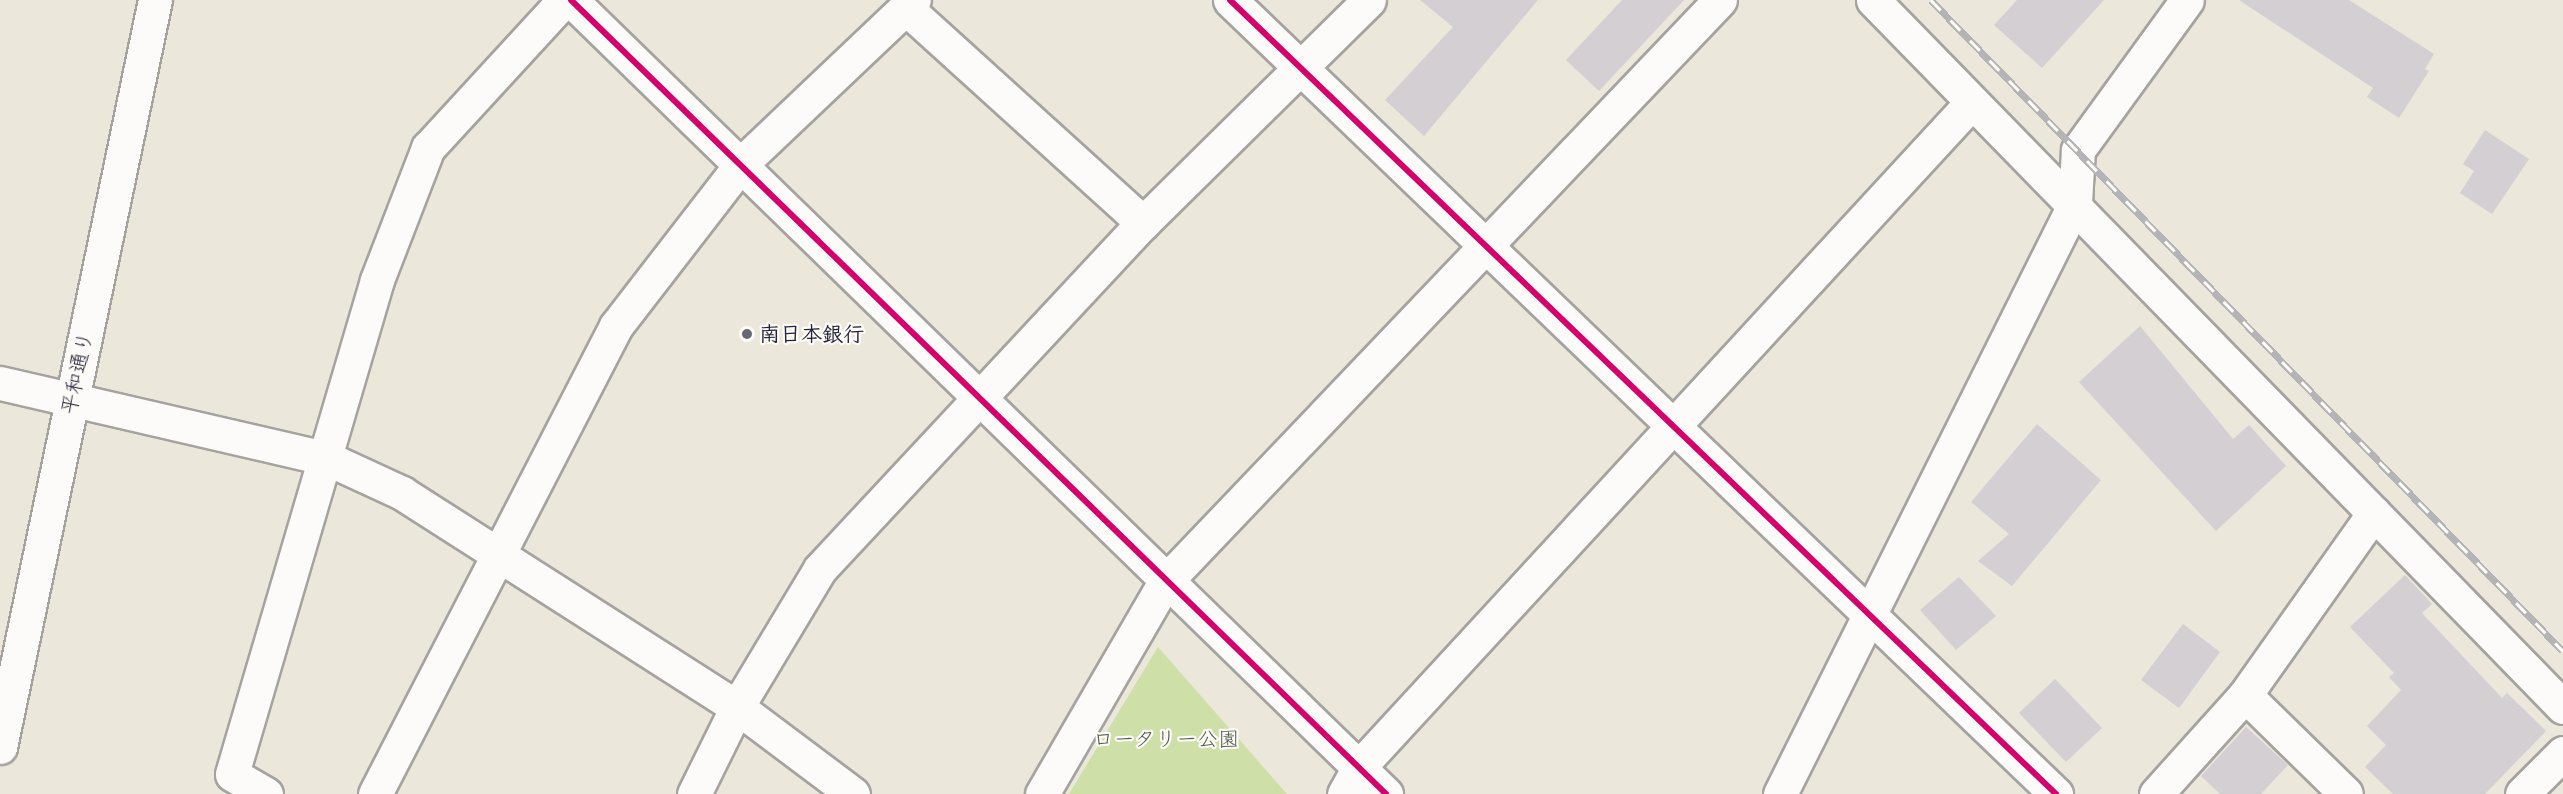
<!DOCTYPE html>
<html>
<head>
<meta charset="utf-8">
<style>
	body { margin:0 }
	#map { position:relative; width:2563px; height:794px; overflow:hidden; background:#ebe7da; font-family:"Shantell Sans","Klee One",sans-serif }
	div>[style] { position:absolute }
	[style*='--x'] { left:calc(var(--x)*1px); top:calc(var(--y)*1px); width:calc(var(--w)*1px); rotate:calc(var(--a)*1deg) }
	.green>* { inset:0; background:#cedfa8 }
	.building>* { inset:0; background:#d4cfd2 }
	.roads { filter:drop-shadow(2px 0 #a5a39f) drop-shadow(-2px 0 #a5a39f) drop-shadow(0 2px #a5a39f) drop-shadow(0 -2px #a5a39f) }
	.minor>* { height:33px; margin:-16.5px; padding:0 16.5px; transform-origin:16.5px; border-radius:16.5px; background:#fcfbf9 }
	.tertiary>* { height:33px; margin:-16.5px; padding:0 16.5px; transform-origin:16.5px; border-radius:16.5px; background:#fcfbf9 }
	.rail>* { height:7px; margin-top:-3.5px; transform-origin:0; background:repeating-linear-gradient(90deg,#fdfcf7 0 14px,#b4b3b5 0 28px); box-sizing:border-box; border-block:2px solid #b4b3b5 }
	.cycleway>* { height:6px; margin:-3px; padding:0 3px; transform-origin:3px; border-radius:3px; background:#d6006c }
	.dots>* { width:16px; height:16px; translate:-50% -50%; box-sizing:border-box; border:3px solid #fdfcf7; border-radius:50% }
	span { translate:-50% -50%; white-space:nowrap; text-align:center; line-height:1.15; -webkit-text-stroke:4.5px #fdfcf7; paint-order:stroke }
	.poi-label { font-size:21px; color:#22223b; font-weight:700 }
	.left { translate:0 -50%; text-align:left }
	.street-label { font-size:21px; color:#22223b }
	.park-label { font-size:21px; color:#4f594f }
</style>
</head>
<body>
<div id="map">
	<div class="green">
		<i style="clip-path:polygon(1158px 647px,1287px 794px,1069px 794px)"></i>
	</div>
	<div class="building">
		<i style="clip-path:polygon(1420px 0,1538px 0,1424px 136px,1385px 100px,1453px 27px)"></i>
		<i style="clip-path:polygon(1622px 0,1684px 0,1599px 91px,1566px 60px)"></i>
		<i style="clip-path:polygon(2017px 0,2104px 0,2042px 68px,1994px 25px)"></i>
		<i style="clip-path:polygon(2239px 0,2349px 0,2434px 54px,2425px 69px,2429px 71px,2399px 118px,2367px 97px,2373px 88px)"></i>
		<i style="clip-path:polygon(2485px 130px,2529px 159px,2492px 214px,2460px 193px,2474px 171px,2463px 164px)"></i>
		<i style="clip-path:polygon(2140px 326px,2233px 439px,2249px 425px,2286px 466px,2216px 531px,2079px 382px)"></i>
		<i style="clip-path:polygon(2037px 424px,2101px 480px,2012px 586px,1978px 561px,2009px 534px,1971px 502px)"></i>
		<i style="clip-path:polygon(2405px 575px,2432px 604px,2422px 613px,2502px 698px,2507px 693px,2546px 731px,2485px 794px,2393px 794px,2365px 767px,2386px 745px,2367px 726px,2401px 690px,2389px 677px,2394px 673px,2350px 627px)"></i>
		<i style="clip-path:polygon(1959px 577px,1996px 616px,1956px 650px,1920px 610px)"></i>
		<i style="clip-path:polygon(2183px 624px,2220px 652px,2179px 708px,2141px 680px)"></i>
		<i style="clip-path:polygon(2055px 679px,2102px 728px,2066px 762px,2019px 713px)"></i>
		<i style="clip-path:polygon(2246px 727px,2288px 765px,2261px 794px,2220px 794px,2201px 776px)"></i>
	</div>
	<div class="roads">
		<div class="minor">
			<i style="--x:1230;--y:0;--w:1146;--a:43.87"></i>
			<i style="--x:1873;--y:0;--w:988;--a:45.7"></i>
			<i style="--x:906;--y:8;--w:320;--a:42.2"></i>
			<i style="--x:0;--y:383;--w:335;--a:13"></i>
			<i style="--x:326;--y:458;--w:84;--a:24.7"></i>
			<i style="--x:402;--y:493;--w:398;--a:32.6"></i>
			<i style="--x:737;--y:707;--w:145;--a:36.9"></i>
			<i style="--x:2245;--y:695;--w:141;--a:44.4"></i>
			<i style="--x:266;--y:794;--w:39;--a:-150"></i>
			<i style="--x:232;--y:774;--w:515;--a:-73.64"></i>
			<i style="--x:377;--y:280;--w:142;--a:-68.9"></i>
			<i style="--x:428;--y:148;--w:201;--a:-47.4"></i>
			<i style="--x:375;--y:794;--w:526;--a:-62.75"></i>
			<i style="--x:616;--y:326;--w:205;--a:-52.3"></i>
			<i style="--x:741;--y:164;--w:238;--a:-43.5"></i>
			<i style="--x:694;--y:794;--w:97;--a:-63.7"></i>
			<i style="--x:737;--y:707;--w:161;--a:-59"></i>
			<i style="--x:820;--y:569;--w:473;--a:-47"></i>
			<i style="--x:1143;--y:223;--w:317;--a:-44.6"></i>
			<i style="--x:1042;--y:794;--w:245;--a:-59.9"></i>
			<i style="--x:1165;--y:582;--w:804;--a:-46.36"></i>
			<i style="--x:1344;--y:794;--w:31;--a:-61"></i>
			<i style="--x:1359;--y:767;--w:904;--a:-47.33"></i>
			<i style="--x:1780;--y:794;--w:661;--a:-63.47"></i>
			<i style="--x:2075;--y:203;--w:53;--a:-86.8"></i>
			<i style="--x:2078;--y:150;--w:185;--a:-54"></i>
			<i style="--x:2156;--y:794;--w:133;--a:-48"></i>
			<i style="--x:2245;--y:695;--w:223;--a:-54.7"></i>
			<i style="--x:2522;--y:794;--w:58;--a:-45"></i>
		</div>
		<div class="tertiary">
			<i style="--x:571;--y:0;--w:1138;--a:44.25"></i>
			<i style="--x:0;--y:747;--w:763;--a:-78.28"></i>
		</div>
	</div>
	<div class="rail">
		<i style="--x:1931;--y:0;--w:907;--a:45.85"></i>
	</div>
	<div class="cycleway">
		<i style="--x:571;--y:0;--w:1138;--a:44.25"></i>
		<i style="--x:1230;--y:0;--w:1146;--a:43.87"></i>
	</div>
	<div class="dots">
		<i style="left:747px;top:334px;background:#686773"></i>
	</div>
	<div class="poi-label">
		<span class="left" style="left:759px;top:334px">南日本銀行</span>
	</div>
	<div class="street-label">
		<span style="left:77px;top:373px;rotate:-78deg">平和通り</span>
	</div>
	<div class="park-label">
		<span style="left:1166px;top:739px">ロータリー公園</span>
	</div>
</div>
</body>
</html>
